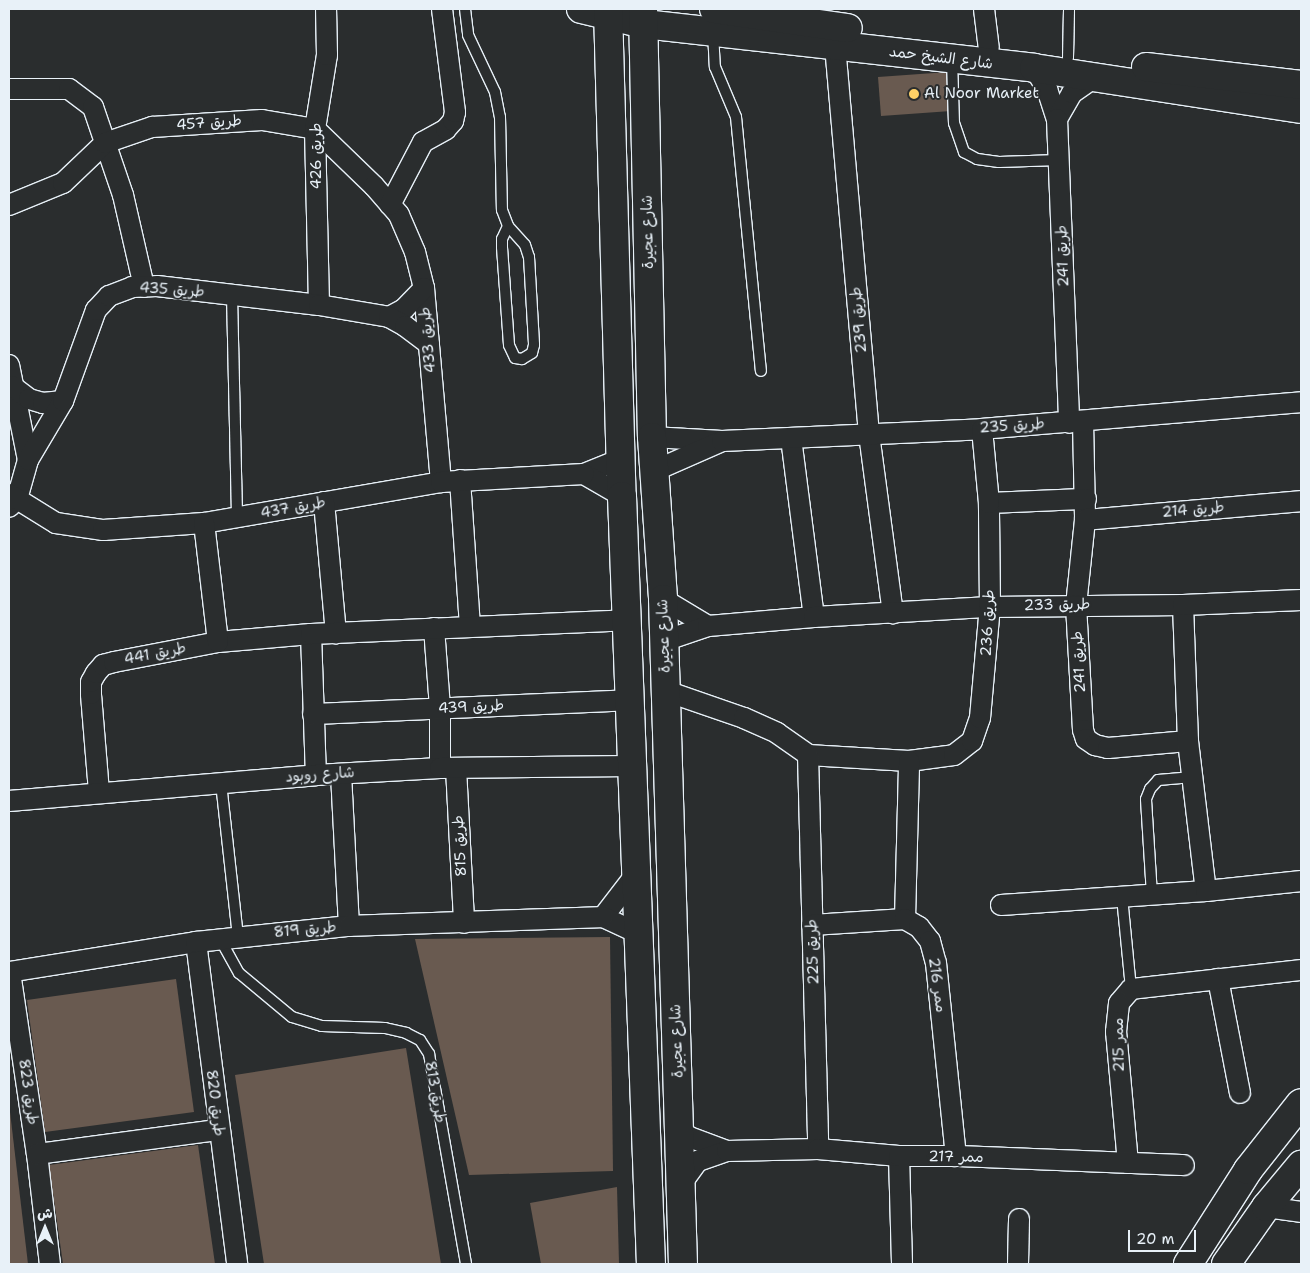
<!DOCTYPE html>
<html>
<head>
<meta charset="utf-8">
<style>
	body { margin:0 }
	#map { position:relative; width:1310px; height:1273px; overflow:hidden; background:#2a2d2e; font-family:"Shantell Sans","Playpen Sans Arabic",sans-serif }
	div>[style] { position:absolute }
	[style*='--x'] { left:calc(var(--x)*1px); top:calc(var(--y)*1px); width:calc(var(--w)*1px); rotate:calc(var(--a)*1deg) }
	.building>* { inset:0; background:#695a50 }
	.roads { filter:drop-shadow(1px 0 #e8f1f8) drop-shadow(-1px 0 #e8f1f8) drop-shadow(0 1px #e8f1f8) drop-shadow(0 -1px #e8f1f8) }
	.lane>* { height:10px; margin:-5px; padding:0 5px; transform-origin:5px; border-radius:5px; background:#2a2d2e }
	.street>* { height:20px; margin:-10px; padding:0 10px; transform-origin:10px; border-radius:10px; background:#2a2d2e }
	.secondary>* { height:28px; margin:-14px; padding:0 14px; transform-origin:14px; border-radius:14px; background:#2a2d2e }
	.dots>* { width:14px; height:14px; translate:-50% -50%; box-sizing:border-box; border:2px solid #2a2d2e; border-radius:50% }
	span { translate:-50% -50%; white-space:nowrap; text-align:center; line-height:1.15; -webkit-text-stroke:4px #2a2d2e; paint-order:stroke }
	.street-label { font-size:15px; color:#e8f1f8 }
	.poi-label { font-size:15px; color:#e8f1f8 }
	.left { translate:0 -50%; text-align:left }
	.frame { position:absolute; inset:0; border:10px solid #e8f1f8; pointer-events:none }
	.north { position:absolute; left:20px; top:1203px; width:50px; height:50px; -webkit-text-stroke:4px #2a2d2e; paint-order:stroke; rotate:0deg; font-size:14px; font-weight:700; line-height:20px; text-align:center; color:#e8f1f8 }
	.north::after { content:''; display:block; margin:auto; width:18px; height:22px; background:#e8f1f8; clip-path:polygon(50% 0,100% 100%,50% 72%,0 100%) }
	.scale { position:absolute; left:1128px; top:1230px; width:68px; height:22px; box-sizing:border-box; border:2px solid #e8f1f8; border-top:0; padding-left:6px; font-size:15px; line-height:18px; white-space:nowrap; color:#e8f1f8; -webkit-text-stroke:4px #2a2d2e; paint-order:stroke }
</style>
</head>
<body>
<div id="map">
	<div class="building">
		<i style="clip-path:polygon(948px 72px,951px 111px,881px 116px,878px 77px)"></i>
		<i style="clip-path:polygon(610px 937px,613px 1171px,469px 1175px,415px 939px)"></i>
		<i style="clip-path:polygon(176px 979px,194px 1112px,45px 1132px,27px 1000px)"></i>
		<i style="clip-path:polygon(406px 1048px,441px 1264px,264px 1264px,235px 1075px)"></i>
		<i style="clip-path:polygon(9px 1112px,10px 1112px,28px 1264px,9px 1264px)"></i>
		<i style="clip-path:polygon(198px 1145px,215px 1264px,63px 1264px,49px 1165px)"></i>
		<i style="clip-path:polygon(617px 1187px,619px 1264px,541px 1264px,530px 1203px)"></i>
	</div>
	<div class="roads">
		<div class="lane">
			<i style="--x:465;--y:9;--w:26;--a:83"></i>
			<i style="--x:468;--y:35;--w:63;--a:64.7"></i>
			<i style="--x:495;--y:92;--w:25;--a:79"></i>
			<i style="--x:500;--y:117;--w:93;--a:88.8"></i>
			<i style="--x:502;--y:210;--w:17;--a:69"></i>
			<i style="--x:508;--y:226;--w:25;--a:48"></i>
			<i style="--x:525;--y:245;--w:13;--a:72"></i>
			<i style="--x:529;--y:257;--w:88;--a:86.7"></i>
			<i style="--x:534;--y:345;--w:8;--a:104"></i>
			<i style="--x:532;--y:353;--w:12;--a:149"></i>
			<i style="--x:522;--y:359;--w:7;--a:-172"></i>
			<i style="--x:515;--y:358;--w:14;--a:-115"></i>
			<i style="--x:509;--y:345;--w:98;--a:-94.1"></i>
			<i style="--x:502;--y:247;--w:8;--a:-90"></i>
			<i style="--x:502;--y:239;--w:14;--a:-65"></i>
			<i style="--x:713;--y:32;--w:35;--a:87"></i>
			<i style="--x:715;--y:67;--w:54;--a:67.2"></i>
			<i style="--x:736;--y:117;--w:255;--a:84.4"></i>
			<i style="--x:1068;--y:58;--w:49;--a:-88.8"></i>
			<i style="--x:952;--y:60;--w:63;--a:88.2"></i>
			<i style="--x:954;--y:123;--w:31;--a:71"></i>
			<i style="--x:964;--y:152;--w:15;--a:28"></i>
			<i style="--x:977;--y:159;--w:22;--a:8"></i>
			<i style="--x:999;--y:162;--w:60;--a:-1.9"></i>
			<i style="--x:232;--y:295;--w:222;--a:88.7"></i>
			<i style="--x:221;--y:783;--w:154;--a:83.7"></i>
			<i style="--x:1152;--y:895;--w:96;--a:-93.6"></i>
			<i style="--x:1146;--y:799;--w:11;--a:-68"></i>
			<i style="--x:1150;--y:789;--w:12;--a:-48"></i>
			<i style="--x:1158;--y:780;--w:35;--a:-5"></i>
			<i style="--x:1122;--y:897;--w:92;--a:84.4"></i>
			<i style="--x:220;--y:939;--w:39;--a:61"></i>
			<i style="--x:239;--y:973;--w:69;--a:39.7"></i>
			<i style="--x:292;--y:1017;--w:31;--a:17"></i>
			<i style="--x:322;--y:1026;--w:63;--a:1.8"></i>
			<i style="--x:385;--y:1028;--w:22;--a:13"></i>
			<i style="--x:406;--y:1033;--w:16;--a:27"></i>
			<i style="--x:420;--y:1040;--w:17;--a:57"></i>
			<i style="--x:429;--y:1054;--w:213;--a:80"></i>
		</div>
		<div class="street">
			<i style="--x:984;--y:9;--w:39;--a:83"></i>
			<i style="--x:834;--y:34;--w:402;--a:85"></i>
			<i style="--x:869;--y:434;--w:181;--a:82.4"></i>
			<i style="--x:1034;--y:68;--w:25;--a:58"></i>
			<i style="--x:1047;--y:89;--w:32;--a:72"></i>
			<i style="--x:1057;--y:119;--w:30;--a:-60"></i>
			<i style="--x:1072;--y:93;--w:28;--a:-35"></i>
			<i style="--x:9;--y:89;--w:60;--a:0"></i>
			<i style="--x:69;--y:89;--w:30;--a:37"></i>
			<i style="--x:93;--y:107;--w:93;--a:71.2"></i>
			<i style="--x:123;--y:195;--w:94;--a:77.1"></i>
			<i style="--x:1057;--y:119;--w:304;--a:87.7"></i>
			<i style="--x:9;--y:205;--w:58;--a:-22.2"></i>
			<i style="--x:63;--y:183;--w:58;--a:-43.6"></i>
			<i style="--x:105;--y:143;--w:50;--a:-18.8"></i>
			<i style="--x:152;--y:127;--w:110;--a:-3.6"></i>
			<i style="--x:262;--y:120;--w:54;--a:9.6"></i>
			<i style="--x:315;--y:129;--w:82;--a:44"></i>
			<i style="--x:374;--y:186;--w:38;--a:49"></i>
			<i style="--x:399;--y:215;--w:40;--a:66.6"></i>
			<i style="--x:415;--y:252;--w:37;--a:76"></i>
			<i style="--x:424;--y:288;--w:195;--a:85"></i>
			<i style="--x:390;--y:205;--w:71;--a:-62.4"></i>
			<i style="--x:423;--y:142;--w:26;--a:-29"></i>
			<i style="--x:446;--y:129;--w:11;--a:-49"></i>
			<i style="--x:453;--y:121;--w:9;--a:-77"></i>
			<i style="--x:455;--y:112;--w:104;--a:-97.2"></i>
			<i style="--x:319;--y:305;--w:176;--a:-91.3"></i>
			<i style="--x:315;--y:129;--w:75;--a:-80.8"></i>
			<i style="--x:327;--y:55;--w:46;--a:-91.2"></i>
			<i style="--x:389;--y:317;--w:17;--a:-28"></i>
			<i style="--x:404;--y:309;--w:29;--a:-46"></i>
			<i style="--x:9;--y:365;--w:97;--a:78.7"></i>
			<i style="--x:28;--y:460;--w:41;--a:105.8"></i>
			<i style="--x:17;--y:499;--w:11;--a:135"></i>
			<i style="--x:12;--y:386;--w:21;--a:37"></i>
			<i style="--x:29;--y:399;--w:15;--a:16"></i>
			<i style="--x:43;--y:403;--w:20;--a:-6"></i>
			<i style="--x:1083;--y:421;--w:99;--a:88.8"></i>
			<i style="--x:1085;--y:520;--w:85;--a:96"></i>
			<i style="--x:1076;--y:605;--w:125;--a:86.8"></i>
			<i style="--x:1083;--y:730;--w:9;--a:72"></i>
			<i style="--x:1086;--y:739;--w:11;--a:34"></i>
			<i style="--x:1095;--y:745;--w:13;--a:13"></i>
			<i style="--x:1108;--y:748;--w:80;--a:-5"></i>
			<i style="--x:652;--y:437;--w:70;--a:3.3"></i>
			<i style="--x:722;--y:441;--w:74;--a:156.2"></i>
			<i style="--x:791;--y:438;--w:180;--a:82.7"></i>
			<i style="--x:722;--y:441;--w:260;--a:-2.6"></i>
			<i style="--x:982;--y:429;--w:320;--a:-4.8"></i>
			<i style="--x:621;--y:459;--w:40;--a:158"></i>
			<i style="--x:584;--y:474;--w:44;--a:30.1"></i>
			<i style="--x:28;--y:460;--w:69;--a:-59.3"></i>
			<i style="--x:63;--y:401;--w:97;--a:-70.1"></i>
			<i style="--x:96;--y:310;--w:19;--a:-47"></i>
			<i style="--x:109;--y:296;--w:25;--a:-21"></i>
			<i style="--x:132;--y:287;--w:25;--a:-2"></i>
			<i style="--x:157;--y:286;--w:163;--a:6.7"></i>
			<i style="--x:319;--y:305;--w:71;--a:9.7"></i>
			<i style="--x:389;--y:317;--w:18;--a:29"></i>
			<i style="--x:405;--y:326;--w:30;--a:37"></i>
			<i style="--x:460;--y:480;--w:147;--a:86.1"></i>
			<i style="--x:9;--y:494;--w:55;--a:31.7"></i>
			<i style="--x:56;--y:523;--w:48;--a:8.5"></i>
			<i style="--x:103;--y:530;--w:101;--a:-4"></i>
			<i style="--x:204;--y:523;--w:241;--a:-9.8"></i>
			<i style="--x:441;--y:482;--w:143;--a:-3.2"></i>
			<i style="--x:324;--y:502;--w:132;--a:84.8"></i>
			<i style="--x:989;--y:503;--w:97;--a:-2.4"></i>
			<i style="--x:1085;--y:520;--w:217;--a:-5"></i>
			<i style="--x:663;--y:599;--w:52;--a:31"></i>
			<i style="--x:708;--y:626;--w:46;--a:161.2"></i>
			<i style="--x:1183;--y:605;--w:136;--a:87.9"></i>
			<i style="--x:1188;--y:741;--w:151;--a:83.2"></i>
			<i style="--x:708;--y:626;--w:106;--a:-4.9"></i>
			<i style="--x:814;--y:617;--w:176;--a:-3.3"></i>
			<i style="--x:990;--y:607;--w:193;--a:-0.6"></i>
			<i style="--x:1183;--y:605;--w:118;--a:-2.4"></i>
			<i style="--x:434;--y:628;--w:80;--a:85.7"></i>
			<i style="--x:440;--y:708;--w:60;--a:90"></i>
			<i style="--x:311;--y:634;--w:141;--a:88"></i>
			<i style="--x:218;--y:642;--w:93;--a:-4.9"></i>
			<i style="--x:311;--y:634;--w:316;--a:-2.5"></i>
			<i style="--x:666;--y:691;--w:83;--a:19.1"></i>
			<i style="--x:744;--y:718;--w:36;--a:24"></i>
			<i style="--x:777;--y:733;--w:38;--a:35"></i>
			<i style="--x:808;--y:755;--w:101;--a:3.4"></i>
			<i style="--x:909;--y:761;--w:45;--a:-7.6"></i>
			<i style="--x:954;--y:755;--w:23;--a:-38"></i>
			<i style="--x:972;--y:741;--w:24;--a:-71"></i>
			<i style="--x:980;--y:718;--w:111;--a:-84.9"></i>
			<i style="--x:990;--y:607;--w:104;--a:-90.6"></i>
			<i style="--x:989;--y:503;--w:74;--a:-95.4"></i>
			<i style="--x:313;--y:714;--w:317;--a:-2.5"></i>
			<i style="--x:808;--y:755;--w:394;--a:88.5"></i>
			<i style="--x:456;--y:768;--w:155;--a:87"></i>
			<i style="--x:341;--y:774;--w:152;--a:87"></i>
			<i style="--x:99;--y:792;--w:98;--a:-94.7"></i>
			<i style="--x:91;--y:694;--w:12;--a:-90"></i>
			<i style="--x:91;--y:682;--w:10;--a:-61"></i>
			<i style="--x:96;--y:673;--w:11;--a:-49"></i>
			<i style="--x:103;--y:665;--w:11;--a:-15"></i>
			<i style="--x:114;--y:662;--w:106;--a:-10.9"></i>
			<i style="--x:218;--y:642;--w:120;--a:-96.7"></i>
			<i style="--x:9;--y:801;--w:308;--a:-4.8"></i>
			<i style="--x:316;--y:775;--w:124;--a:-3.2"></i>
			<i style="--x:440;--y:768;--w:192;--a:-0.6"></i>
			<i style="--x:636;--y:874;--w:54;--a:127.5"></i>
			<i style="--x:603;--y:917;--w:38;--a:25"></i>
			<i style="--x:1001;--y:905;--w:205;--a:-3.9"></i>
			<i style="--x:1206;--y:891;--w:96;--a:-6"></i>
			<i style="--x:905;--y:919;--w:158;--a:-88.5"></i>
			<i style="--x:812;--y:925;--w:93;--a:-3.7"></i>
			<i style="--x:905;--y:919;--w:16;--a:30"></i>
			<i style="--x:919;--y:927;--w:18;--a:52"></i>
			<i style="--x:930;--y:941;--w:23;--a:75"></i>
			<i style="--x:936;--y:963;--w:194;--a:84.1"></i>
			<i style="--x:196;--y:942;--w:325;--a:82.7"></i>
			<i style="--x:9;--y:972;--w:189;--a:-9.1"></i>
			<i style="--x:196;--y:942;--w:154;--a:-6"></i>
			<i style="--x:349;--y:926;--w:254;--a:-2"></i>
			<i style="--x:10;--y:972;--w:184;--a:81.6"></i>
			<i style="--x:37;--y:1154;--w:111;--a:83.3"></i>
			<i style="--x:1218;--y:979;--w:116;--a:79.1"></i>
			<i style="--x:680;--y:1129;--w:12;--a:42"></i>
			<i style="--x:689;--y:1137;--w:40;--a:20.2"></i>
			<i style="--x:37;--y:1154;--w:183;--a:-7.6"></i>
			<i style="--x:899;--y:1156;--w:108;--a:88.4"></i>
			<i style="--x:1128;--y:1163;--w:132;--a:-95.2"></i>
			<i style="--x:1116;--y:1032;--w:29;--a:-84"></i>
			<i style="--x:1119;--y:1003;--w:18;--a:-49"></i>
			<i style="--x:1131;--y:989;--w:171;--a:-6.4"></i>
			<i style="--x:681;--y:1184;--w:29;--a:-54"></i>
			<i style="--x:698;--y:1161;--w:31;--a:-19"></i>
			<i style="--x:727;--y:1151;--w:91;--a:-1.3"></i>
			<i style="--x:818;--y:1149;--w:81;--a:4.9"></i>
			<i style="--x:899;--y:1156;--w:57;--a:0"></i>
			<i style="--x:956;--y:1156;--w:228;--a:2.3"></i>
			<i style="--x:1266;--y:1207;--w:35;--a:8"></i>
			<i style="--x:1018;--y:1264;--w:45;--a:-88.7"></i>
		</div>
		<div class="secondary">
			<i style="--x:581;--y:9;--w:65;--a:13.4"></i>
			<i style="--x:644;--y:24;--w:392;--a:6.4"></i>
			<i style="--x:1034;--y:68;--w:270;--a:8.7"></i>
			<i style="--x:608;--y:9;--w:487;--a:88.4"></i>
			<i style="--x:622;--y:496;--w:769;--a:87.84"></i>
			<i style="--x:643;--y:9;--w:428;--a:88.8"></i>
			<i style="--x:652;--y:437;--w:162;--a:86.1"></i>
			<i style="--x:663;--y:599;--w:665;--a:88.28"></i>
			<i style="--x:714;--y:9;--w:135;--a:8.1"></i>
			<i style="--x:1146;--y:67;--w:156;--a:6.6"></i>
			<i style="--x:1188;--y:1264;--w:112;--a:-57.4"></i>
			<i style="--x:1248;--y:1170;--w:85;--a:-51.7"></i>
			<i style="--x:1226;--y:1264;--w:70;--a:-54.9"></i>
			<i style="--x:1266;--y:1207;--w:55;--a:-50.2"></i>
		</div>
	</div>
	<div class="dots">
		<i style="left:914px;top:94px;background:#ffd166"></i>
	</div>
	<div class="street-label">
		<span style="left:941px;top:58px;rotate:7deg">شارع الشيخ حمد</span>
		<span style="left:209px;top:123px;rotate:-4deg">طريق 457</span>
		<span style="left:317px;top:156px;rotate:-90deg">طريق 426</span>
		<span style="left:648px;top:232px;rotate:-91deg">شارع عجيرة</span>
		<span style="left:1063px;top:256px;rotate:-92deg">طريق 241</span>
		<span style="left:172px;top:290px;rotate:4deg">طريق 435</span>
		<span style="left:859px;top:320px;rotate:-95deg">طريق 239</span>
		<span style="left:428px;top:340px;rotate:-95deg">طريق 433</span>
		<span style="left:1012px;top:426px;rotate:-4deg">طريق 235</span>
		<span style="left:293px;top:508px;rotate:-10deg">طريق 437</span>
		<span style="left:1193px;top:510px;rotate:-5deg">طريق 214</span>
		<span style="left:1057px;top:605px;rotate:-1deg">طريق 233</span>
		<span style="left:988px;top:623px;rotate:-87deg">طريق 236</span>
		<span style="left:664px;top:636px;rotate:-92deg">شارع عجيرة</span>
		<span style="left:155px;top:654px;rotate:-11deg">طريق 441</span>
		<span style="left:1079px;top:662px;rotate:-93deg">طريق 241</span>
		<span style="left:471px;top:707px;rotate:-3deg">طريق 439</span>
		<span style="left:320px;top:775px;rotate:-4deg">شارع روبود</span>
		<span style="left:460px;top:846px;rotate:-93deg">طريق 815</span>
		<span style="left:305px;top:930px;rotate:-5deg">طريق 819</span>
		<span style="left:813px;top:952px;rotate:-92deg">طريق 225</span>
		<span style="left:937px;top:985px;rotate:82deg">ممر 216</span>
		<span style="left:677px;top:1041px;rotate:-92deg">شارع عجيرة</span>
		<span style="left:1119px;top:1045px;rotate:-91deg">ممر 215</span>
		<span style="left:28px;top:1092px;rotate:82deg">طريق 823</span>
		<span style="left:435px;top:1092px;rotate:80deg">طريق 813</span>
		<span style="left:215px;top:1103px;rotate:83deg">طريق 820</span>
		<span style="left:956px;top:1157px;rotate:1deg">ممر 217</span>
	</div>
	<div class="poi-label">
		<span class="left" style="left:924px;top:94px">Al Noor Market</span>
	</div>
	<div class="frame"></div>
	<div class="north">ش</div>
	<div class="scale">20 m</div>
</div>
</body>
</html>
